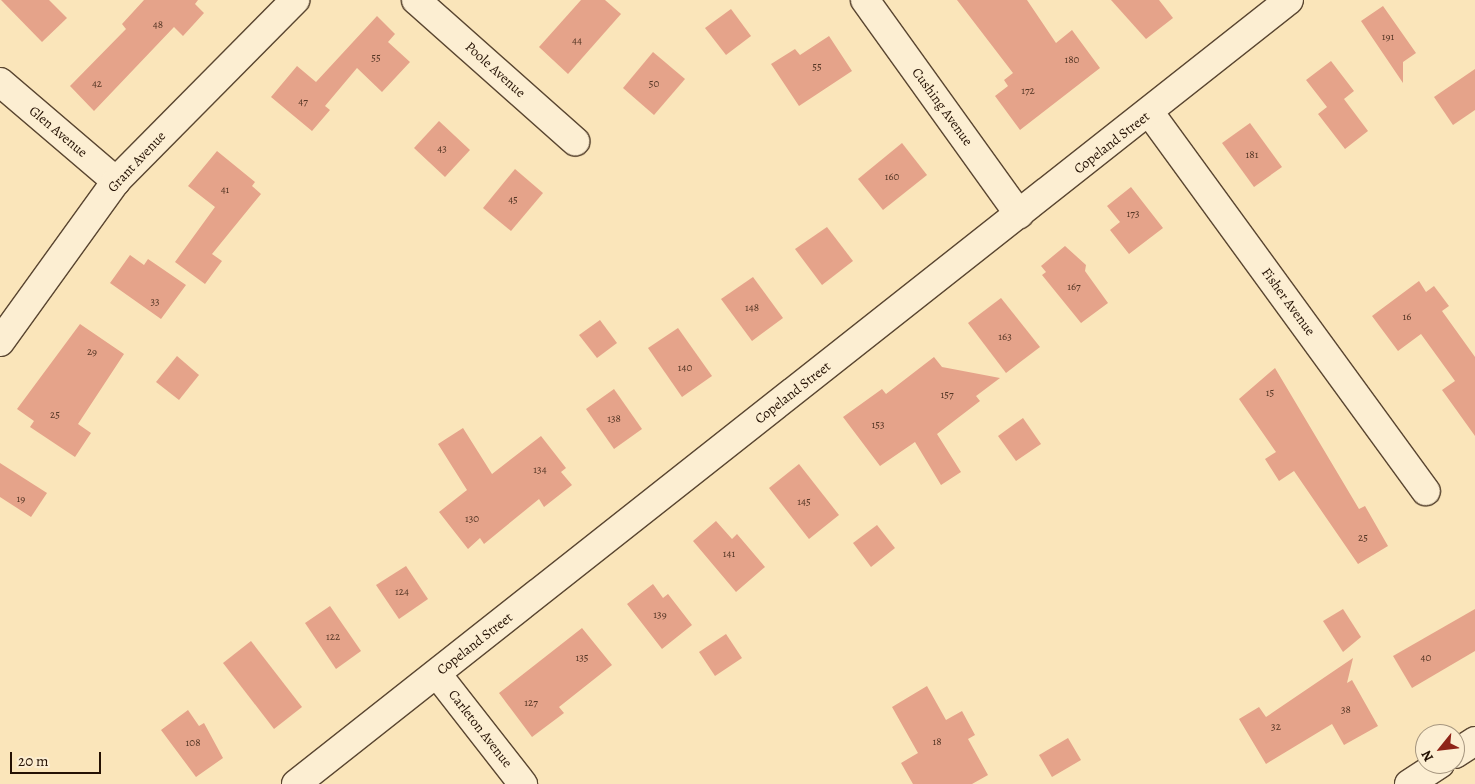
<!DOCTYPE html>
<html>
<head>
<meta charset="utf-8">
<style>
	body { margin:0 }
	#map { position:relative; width:1475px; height:784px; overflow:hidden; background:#fae5ba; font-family:Alegreya,serif }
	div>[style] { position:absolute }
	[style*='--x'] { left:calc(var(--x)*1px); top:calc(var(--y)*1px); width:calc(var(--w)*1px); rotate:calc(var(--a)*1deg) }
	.building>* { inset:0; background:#e5a38a }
	.roads { filter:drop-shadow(1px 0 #5a4631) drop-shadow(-1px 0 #5a4631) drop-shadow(0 1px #5a4631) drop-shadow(0 -1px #5a4631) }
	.street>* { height:28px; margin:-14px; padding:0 14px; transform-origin:14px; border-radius:14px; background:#fceed2 }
	.secondary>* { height:28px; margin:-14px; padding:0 14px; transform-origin:14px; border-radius:14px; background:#fceed2 }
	span { translate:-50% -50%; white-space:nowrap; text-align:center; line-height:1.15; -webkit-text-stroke:4px #fceed2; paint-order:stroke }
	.number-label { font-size:11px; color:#543625 }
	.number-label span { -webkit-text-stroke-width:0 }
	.street-label { font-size:14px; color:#241103 }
	.north { position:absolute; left:1415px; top:724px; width:50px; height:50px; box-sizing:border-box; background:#fceed2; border:1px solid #a6967f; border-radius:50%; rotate:241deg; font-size:14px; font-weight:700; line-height:20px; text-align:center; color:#241103 }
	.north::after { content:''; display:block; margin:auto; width:18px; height:22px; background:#8f2418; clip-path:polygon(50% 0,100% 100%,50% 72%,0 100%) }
	.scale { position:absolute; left:10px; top:752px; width:91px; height:22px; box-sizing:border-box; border:2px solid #241103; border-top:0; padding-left:6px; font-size:15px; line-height:18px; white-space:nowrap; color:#241103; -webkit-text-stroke:4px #fceed2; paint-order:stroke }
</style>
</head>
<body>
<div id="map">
	<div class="building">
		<i style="clip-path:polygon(1px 0,49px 0,67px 18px,42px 42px)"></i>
		<i style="clip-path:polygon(144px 0,198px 0,195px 4px,204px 13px,183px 36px,174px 27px,94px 111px,70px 86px,126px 29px,122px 24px)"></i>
		<i style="clip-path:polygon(581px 0,605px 0,621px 14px,568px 74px,539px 47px)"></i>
		<i style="clip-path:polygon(957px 0,1027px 0,1056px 43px,1072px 30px,1100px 68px,1020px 130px,995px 96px,1008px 86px,1004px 80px,1013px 73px)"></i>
		<i style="clip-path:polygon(1111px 0,1159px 0,1173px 18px,1146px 39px)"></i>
		<i style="clip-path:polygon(1383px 6px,1416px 53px,1403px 62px,1403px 83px,1361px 21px)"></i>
		<i style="clip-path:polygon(731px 9px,751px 36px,726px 55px,705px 28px)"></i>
		<i style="clip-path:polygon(377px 16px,395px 34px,388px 42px,410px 62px,382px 92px,357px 68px,325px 106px,330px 110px,312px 131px,271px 97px,297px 66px,316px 82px)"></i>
		<i style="clip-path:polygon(829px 36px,852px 71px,799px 106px,771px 64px,795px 49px,800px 55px)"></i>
		<i style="clip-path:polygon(653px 52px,685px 79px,654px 115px,623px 88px)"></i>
		<i style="clip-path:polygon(1331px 61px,1354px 91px,1344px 99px,1368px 131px,1345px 149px,1318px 114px,1327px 107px,1306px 80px)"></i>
		<i style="clip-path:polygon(1475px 69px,1475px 110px,1453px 125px,1434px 97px)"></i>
		<i style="clip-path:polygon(439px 121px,470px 150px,445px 177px,414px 148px)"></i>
		<i style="clip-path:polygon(1250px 123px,1282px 167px,1254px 187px,1222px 143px)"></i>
		<i style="clip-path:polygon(902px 143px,927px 175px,883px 210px,858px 179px)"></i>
		<i style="clip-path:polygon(217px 151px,255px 182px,252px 186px,261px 194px,212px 254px,222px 261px,205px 284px,175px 262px,215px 207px,188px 186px)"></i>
		<i style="clip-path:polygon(515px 169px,543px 193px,511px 231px,483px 208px)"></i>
		<i style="clip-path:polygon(1131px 187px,1163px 228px,1129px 254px,1110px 230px,1120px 222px,1107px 206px)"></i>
		<i style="clip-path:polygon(827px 227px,853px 261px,822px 285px,795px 249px)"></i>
		<i style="clip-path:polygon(1065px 246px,1086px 265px,1085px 271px,1108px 303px,1081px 323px,1042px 275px,1046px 272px,1041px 266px)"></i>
		<i style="clip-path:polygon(130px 255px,144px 265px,148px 259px,186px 285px,161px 319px,110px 283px)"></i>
		<i style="clip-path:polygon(753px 277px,783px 318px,752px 341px,721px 299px)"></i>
		<i style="clip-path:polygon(1419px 281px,1426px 292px,1434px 286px,1449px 306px,1442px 311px,1475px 357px,1475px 436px,1442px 390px,1455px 381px,1421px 334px,1398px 351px,1372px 316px)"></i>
		<i style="clip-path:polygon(1001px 298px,1040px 347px,1006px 373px,968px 323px)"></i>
		<i style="clip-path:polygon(600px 320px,617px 343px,597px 358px,579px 335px)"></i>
		<i style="clip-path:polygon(80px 324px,124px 354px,78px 424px,91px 433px,75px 457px,30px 427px,34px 421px,17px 409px)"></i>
		<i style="clip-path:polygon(678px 328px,712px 376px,682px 397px,648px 348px)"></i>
		<i style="clip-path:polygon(177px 356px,199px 375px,179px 400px,156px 382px)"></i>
		<i style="clip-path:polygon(934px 357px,942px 367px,1000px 378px,976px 396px,980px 401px,937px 434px,961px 472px,941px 485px,915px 442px,880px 466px,843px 417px,882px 389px,886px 394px)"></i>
		<i style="clip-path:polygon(1275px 368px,1359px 509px,1365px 506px,1388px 546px,1358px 564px,1294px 471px,1279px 481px,1265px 459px,1276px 452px,1239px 399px)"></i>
		<i style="clip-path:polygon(614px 389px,642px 429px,614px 449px,586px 409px)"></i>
		<i style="clip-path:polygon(1023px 418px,1041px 444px,1016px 461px,998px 436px)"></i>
		<i style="clip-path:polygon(463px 428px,492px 474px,541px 436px,566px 468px,561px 472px,572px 485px,544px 507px,539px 499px,484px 544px,480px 538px,468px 549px,439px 512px,467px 490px,438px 444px)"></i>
		<i style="clip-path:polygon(0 463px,47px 493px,31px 517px,0 497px)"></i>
		<i style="clip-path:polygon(799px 464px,839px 515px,809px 539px,769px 488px)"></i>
		<i style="clip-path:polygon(716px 521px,732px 539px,737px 534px,765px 567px,736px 592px,693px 541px)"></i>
		<i style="clip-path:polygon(877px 525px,895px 548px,871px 567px,853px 543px)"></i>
		<i style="clip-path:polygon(406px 566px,428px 599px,399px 619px,376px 585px)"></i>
		<i style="clip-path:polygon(653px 584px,663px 598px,668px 594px,692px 625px,662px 649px,627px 604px)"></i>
		<i style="clip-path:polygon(330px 606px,361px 651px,336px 669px,305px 623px)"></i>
		<i style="clip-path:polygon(1343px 609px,1361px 637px,1343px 652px,1323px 621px)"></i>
		<i style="clip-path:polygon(1475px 609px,1475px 651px,1412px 688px,1393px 656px)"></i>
		<i style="clip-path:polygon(582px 628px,612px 665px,559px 707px,564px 713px,532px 737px,499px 693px)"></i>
		<i style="clip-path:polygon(726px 634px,742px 658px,715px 676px,699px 652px)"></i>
		<i style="clip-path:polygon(251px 641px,302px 707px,274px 729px,223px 663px)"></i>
		<i style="clip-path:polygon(1353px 658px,1347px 683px,1352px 680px,1378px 726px,1344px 745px,1332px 724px,1266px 764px,1239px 719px,1259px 707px,1266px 717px)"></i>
		<i style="clip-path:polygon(927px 686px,946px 720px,962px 711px,975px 735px,968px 739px,988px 775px,972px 784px,913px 784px,901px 763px,918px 753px,892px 707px)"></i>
		<i style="clip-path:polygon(188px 710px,199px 726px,204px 723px,223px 758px,196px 777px,161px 730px)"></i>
		<i style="clip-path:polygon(1068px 738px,1081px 760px,1052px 777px,1039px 755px)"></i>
	</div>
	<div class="roads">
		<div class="street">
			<i style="--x:416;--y:0;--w:213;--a:41.6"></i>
			<i style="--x:865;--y:0;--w:264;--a:54.3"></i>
			<i style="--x:0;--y:82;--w:153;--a:40.5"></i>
			<i style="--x:1150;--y:113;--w:468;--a:53.9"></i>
			<i style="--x:0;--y:342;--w:198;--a:-54.2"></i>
			<i style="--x:116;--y:181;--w:255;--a:-45.3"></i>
			<i style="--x:437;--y:674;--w:140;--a:52"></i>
			<i style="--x:1455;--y:754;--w:24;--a:-33"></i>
			<i style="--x:1409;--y:784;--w:37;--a:-33"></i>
		</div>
		<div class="secondary">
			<i style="--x:296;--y:784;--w:1265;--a:-38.29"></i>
		</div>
	</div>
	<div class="number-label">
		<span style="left:158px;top:25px">48</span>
		<span style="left:1388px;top:37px">191</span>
		<span style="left:577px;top:41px">44</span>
		<span style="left:376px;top:58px">55</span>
		<span style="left:1072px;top:60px">180</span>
		<span style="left:817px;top:67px">55</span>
		<span style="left:97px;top:84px">42</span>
		<span style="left:654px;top:84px">50</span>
		<span style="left:1028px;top:91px">172</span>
		<span style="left:303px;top:102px">47</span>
		<span style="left:442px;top:149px">43</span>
		<span style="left:1252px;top:155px">181</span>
		<span style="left:892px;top:177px">160</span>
		<span style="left:225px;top:190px">41</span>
		<span style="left:513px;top:200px">45</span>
		<span style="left:1133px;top:214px">173</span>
		<span style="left:1074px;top:287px">167</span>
		<span style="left:155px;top:302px">33</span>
		<span style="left:752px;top:308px">148</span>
		<span style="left:1407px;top:317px">16</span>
		<span style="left:1005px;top:337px">163</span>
		<span style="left:92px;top:352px">29</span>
		<span style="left:685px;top:368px">140</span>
		<span style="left:1270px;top:393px">15</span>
		<span style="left:947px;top:395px">157</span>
		<span style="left:55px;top:415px">25</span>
		<span style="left:614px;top:419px">138</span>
		<span style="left:878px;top:425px">153</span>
		<span style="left:540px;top:470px">134</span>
		<span style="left:21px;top:499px">19</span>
		<span style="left:804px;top:502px">145</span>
		<span style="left:472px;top:519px">130</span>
		<span style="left:1363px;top:538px">25</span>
		<span style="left:729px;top:554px">141</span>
		<span style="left:402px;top:592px">124</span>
		<span style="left:660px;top:615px">139</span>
		<span style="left:333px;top:637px">122</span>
		<span style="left:582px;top:658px">135</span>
		<span style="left:1426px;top:658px">40</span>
		<span style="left:531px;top:703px">127</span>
		<span style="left:1346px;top:710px">38</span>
		<span style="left:1276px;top:727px">32</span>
		<span style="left:937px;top:742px">18</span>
		<span style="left:193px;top:743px">108</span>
	</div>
	<div class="street-label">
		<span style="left:495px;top:70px;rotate:42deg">Poole Avenue</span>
		<span style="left:942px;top:107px;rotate:54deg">Cushing Avenue</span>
		<span style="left:58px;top:132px;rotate:40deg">Glen Avenue</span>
		<span style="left:1112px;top:143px;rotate:-38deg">Copeland Street</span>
		<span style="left:137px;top:162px;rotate:-47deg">Grant Avenue</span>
		<span style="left:1288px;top:302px;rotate:54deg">Fisher Avenue</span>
		<span style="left:793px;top:393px;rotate:-38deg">Copeland Street</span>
		<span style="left:475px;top:644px;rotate:-38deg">Copeland Street</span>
		<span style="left:480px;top:729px;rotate:52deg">Carleton Avenue</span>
	</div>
	<div class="north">N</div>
	<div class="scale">20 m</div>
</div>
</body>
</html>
